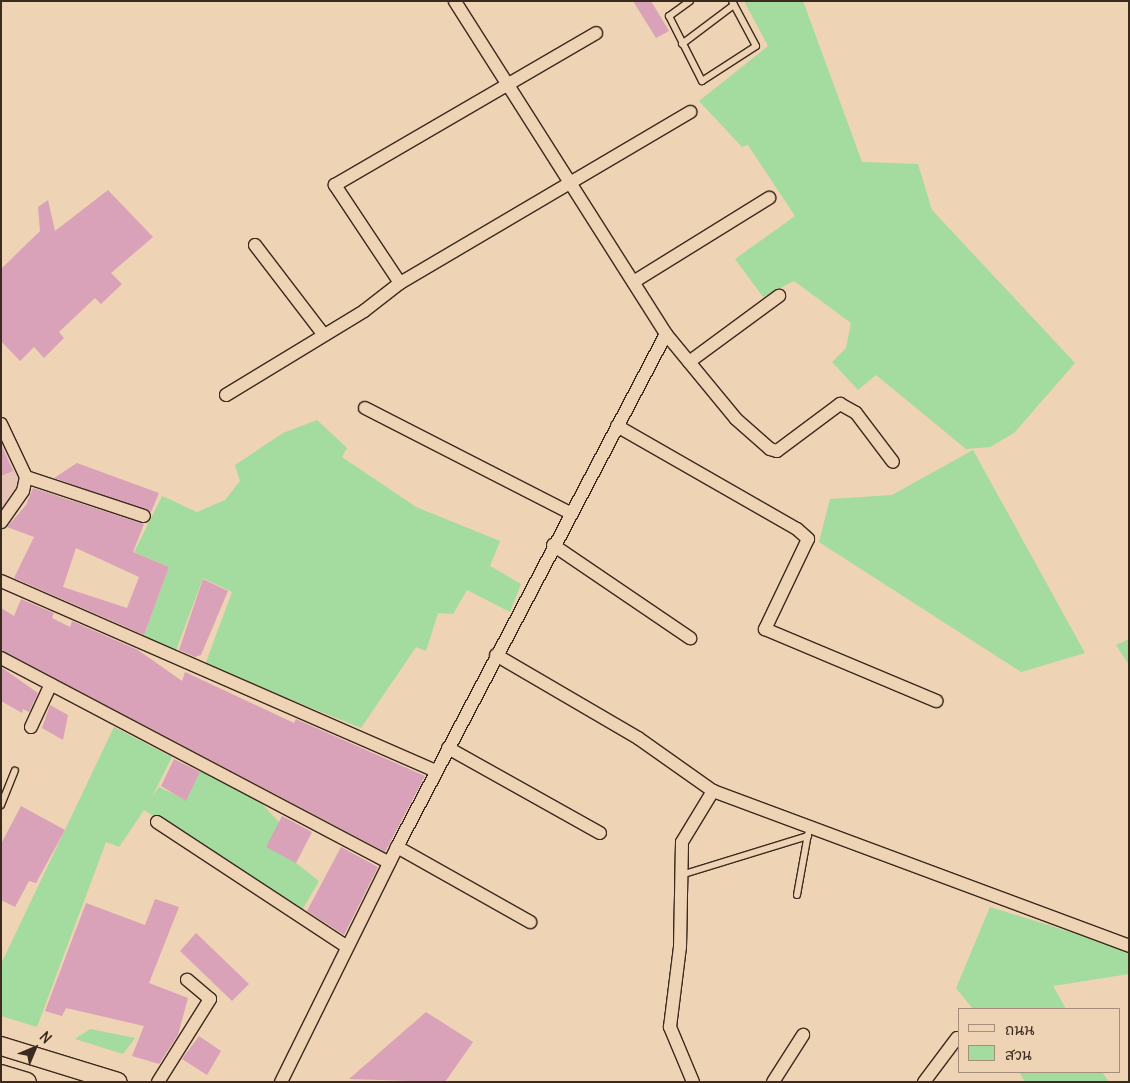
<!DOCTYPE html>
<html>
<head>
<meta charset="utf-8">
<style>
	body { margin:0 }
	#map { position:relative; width:1130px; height:1083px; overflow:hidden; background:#eed3b5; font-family:Delius,"Playpen Sans Thai",sans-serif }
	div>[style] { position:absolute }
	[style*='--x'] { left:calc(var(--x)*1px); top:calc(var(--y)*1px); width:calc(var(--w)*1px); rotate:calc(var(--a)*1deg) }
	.built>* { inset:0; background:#e8c4b6 }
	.green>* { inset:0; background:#a4db9e }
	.building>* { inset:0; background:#d9a2b8 }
	.roads { filter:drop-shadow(1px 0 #3b2a1e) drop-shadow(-1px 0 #3b2a1e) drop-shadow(0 1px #3b2a1e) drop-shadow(0 -1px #3b2a1e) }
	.service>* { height:6px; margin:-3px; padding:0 3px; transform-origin:3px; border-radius:3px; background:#eed3b5 }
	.minor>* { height:12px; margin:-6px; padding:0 6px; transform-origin:6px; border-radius:6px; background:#eed3b5 }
	.secondary>* { height:18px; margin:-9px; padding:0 9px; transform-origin:9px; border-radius:9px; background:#eed3b5 }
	span { translate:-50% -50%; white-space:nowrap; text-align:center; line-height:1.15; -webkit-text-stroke:4px #eed3b5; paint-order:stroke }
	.frame { position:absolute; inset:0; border:2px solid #3b2a1e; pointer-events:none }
	.legend { position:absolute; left:958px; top:1008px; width:162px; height:65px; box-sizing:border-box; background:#eed3b5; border:1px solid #a68f79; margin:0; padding:6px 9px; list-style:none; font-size:15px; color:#3b2a1e }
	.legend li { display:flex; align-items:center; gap:10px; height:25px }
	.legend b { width:25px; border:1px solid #a68f79 }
	.north { position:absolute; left:10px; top:1023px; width:50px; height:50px; -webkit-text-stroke:4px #eed3b5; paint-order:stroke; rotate:45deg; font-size:14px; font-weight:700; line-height:20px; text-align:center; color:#3b2a1e }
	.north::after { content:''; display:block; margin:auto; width:18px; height:22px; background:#3b2a1e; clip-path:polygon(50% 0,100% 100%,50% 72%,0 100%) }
</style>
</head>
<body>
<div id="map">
	<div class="built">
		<i style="clip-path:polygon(1px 436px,21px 474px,15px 493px,1px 512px)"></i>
	</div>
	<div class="green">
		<i style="clip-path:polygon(744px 1px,803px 1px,862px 162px,918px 164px,932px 210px,1075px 363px,1014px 433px,990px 447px,966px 449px,876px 375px,858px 390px,832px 362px,846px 348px,851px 323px,794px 281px,763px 297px,735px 259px,795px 216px,748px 145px,742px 147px,699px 101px,768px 46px)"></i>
		<i style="clip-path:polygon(317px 420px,347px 448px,342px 457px,416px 507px,500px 541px,490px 566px,521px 584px,510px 612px,467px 590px,453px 614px,438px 613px,426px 651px,416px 647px,361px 728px,205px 665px,232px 592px,203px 578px,175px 653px,143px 638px,169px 567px,134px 552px,162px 496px,197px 512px,225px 500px,240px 481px,235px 465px,283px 433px)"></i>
		<i style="clip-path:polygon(973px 450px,1085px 653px,1021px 672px,819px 542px,830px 499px,892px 495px)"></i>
		<i style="clip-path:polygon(1129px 639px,1129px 665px,1116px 645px)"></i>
		<i style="clip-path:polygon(114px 727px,172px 757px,152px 797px,159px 787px,186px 800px,201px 770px,260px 802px,279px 822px,296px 863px,319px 881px,301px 912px,144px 810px,119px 847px,106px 842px,37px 1027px,1px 1016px,1px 964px)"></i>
		<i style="clip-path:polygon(990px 907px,1129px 950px,1129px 974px,1053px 986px,1066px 1009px,973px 1009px,956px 988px)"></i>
		<i style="clip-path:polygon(90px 1029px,135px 1038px,123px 1054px,75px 1039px)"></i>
		<i style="clip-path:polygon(1019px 1072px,1102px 1072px,1109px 1082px,1025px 1082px)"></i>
	</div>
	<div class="building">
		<i style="clip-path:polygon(633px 1px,651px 1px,669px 31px,656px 38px)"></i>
		<i style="clip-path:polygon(108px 190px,153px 237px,111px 273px,122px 284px,101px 304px,95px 298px,59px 332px,64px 338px,44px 358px,34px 347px,20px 361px,1px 341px,1px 269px,40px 231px,38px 207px,48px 200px,55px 231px)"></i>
		<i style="clip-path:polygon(1px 445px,13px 471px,1px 476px)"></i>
		<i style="clip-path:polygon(77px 463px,159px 493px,151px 512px,54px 478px)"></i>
		<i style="clip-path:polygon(evenodd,33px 488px,144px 524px,133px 552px,169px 567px,144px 635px,14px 578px,34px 537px,7px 527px,26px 505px,33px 488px,76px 548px,139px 577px,127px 608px,63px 587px,76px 548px)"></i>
		<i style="clip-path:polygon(203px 579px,228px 591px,201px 655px,195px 657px,179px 650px)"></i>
		<i style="clip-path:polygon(21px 599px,54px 613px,52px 618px,70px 627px,72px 621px,138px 650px,182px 681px,185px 672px,294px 723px,296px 719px,425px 776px,385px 852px,1px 650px,1px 608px,14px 616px)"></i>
		<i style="clip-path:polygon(1px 667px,38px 693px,29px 712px,23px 709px,22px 713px,1px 701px)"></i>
		<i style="clip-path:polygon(50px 705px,68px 715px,63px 740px,42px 728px)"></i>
		<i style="clip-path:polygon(174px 759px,200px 772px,186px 801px,161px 786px)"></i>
		<i style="clip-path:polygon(21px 806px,65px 830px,36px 883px,29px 881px,15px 907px,1px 900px,1px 844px)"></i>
		<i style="clip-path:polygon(282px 816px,312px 832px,296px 863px,266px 847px)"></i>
		<i style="clip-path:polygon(341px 847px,378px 867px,344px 935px,307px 911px)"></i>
		<i style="clip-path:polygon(155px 899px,179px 907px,149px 983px,188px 998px,178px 1035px,159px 1064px,132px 1056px,144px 1026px,66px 1008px,62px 1016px,45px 1011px,86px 903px,145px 925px)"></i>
		<i style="clip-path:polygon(196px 933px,249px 984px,232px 1001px,180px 951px)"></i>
		<i style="clip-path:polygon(426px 1012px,473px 1042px,445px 1082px,349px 1079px)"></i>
		<i style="clip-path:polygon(199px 1036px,221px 1051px,207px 1075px,182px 1059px)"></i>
	</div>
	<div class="roads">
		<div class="service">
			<i style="--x:690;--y:1;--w:26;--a:144"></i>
			<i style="--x:669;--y:16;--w:73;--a:63.1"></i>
			<i style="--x:702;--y:81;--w:64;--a:-32.9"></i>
			<i style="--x:756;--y:46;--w:51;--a:-118.1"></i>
			<i style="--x:682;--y:44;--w:65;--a:-36.9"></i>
			<i style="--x:1;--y:805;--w:37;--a:-68"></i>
			<i style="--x:681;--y:875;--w:133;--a:-17.1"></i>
			<i style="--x:797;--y:895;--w:62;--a:-79.8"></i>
		</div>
		<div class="minor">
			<i style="--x:255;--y:245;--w:112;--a:52.6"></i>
			<i style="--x:635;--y:281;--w:158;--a:-31.8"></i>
			<i style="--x:400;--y:283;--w:118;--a:-123.6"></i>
			<i style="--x:335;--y:185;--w:302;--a:-30.2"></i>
			<i style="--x:666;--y:334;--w:110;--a:50.5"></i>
			<i style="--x:736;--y:419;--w:45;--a:41.4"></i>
			<i style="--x:770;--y:449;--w:7;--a:16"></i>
			<i style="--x:777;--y:451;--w:79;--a:-36.7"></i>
			<i style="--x:840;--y:404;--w:18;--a:29"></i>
			<i style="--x:856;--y:413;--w:61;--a:52.9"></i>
			<i style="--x:689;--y:362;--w:112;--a:-36.3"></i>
			<i style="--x:226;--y:395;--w:162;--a:-31.3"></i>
			<i style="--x:364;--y:311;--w:46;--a:-37.9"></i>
			<i style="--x:400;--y:283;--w:337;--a:-30.5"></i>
			<i style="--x:365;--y:408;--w:230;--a:27.1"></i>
			<i style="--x:1;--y:424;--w:59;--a:64.7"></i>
			<i style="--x:26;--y:477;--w:14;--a:102"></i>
			<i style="--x:23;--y:491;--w:38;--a:125"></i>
			<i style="--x:617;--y:426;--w:207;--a:29.8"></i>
			<i style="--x:797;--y:529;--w:15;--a:42"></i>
			<i style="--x:808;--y:539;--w:100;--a:115.5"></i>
			<i style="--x:765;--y:629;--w:186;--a:22.8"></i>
			<i style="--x:26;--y:477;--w:124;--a:18.3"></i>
			<i style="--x:553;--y:545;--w:166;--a:34.2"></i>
			<i style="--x:1;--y:581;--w:475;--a:23.6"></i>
			<i style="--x:496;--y:655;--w:164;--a:30.3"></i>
			<i style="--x:638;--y:738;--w:92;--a:35.2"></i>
			<i style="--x:713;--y:791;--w:444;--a:20.4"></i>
			<i style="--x:1;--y:658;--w:439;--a:27.8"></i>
			<i style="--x:31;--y:727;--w:47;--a:-65.1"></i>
			<i style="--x:448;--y:748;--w:174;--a:29.2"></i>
			<i style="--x:157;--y:822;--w:227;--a:33.3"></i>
			<i style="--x:397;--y:847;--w:153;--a:29.4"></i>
			<i style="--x:158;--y:1082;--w:98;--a:-57.9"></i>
			<i style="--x:210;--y:999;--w:30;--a:-140"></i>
			<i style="--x:281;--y:1082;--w:262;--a:-63.7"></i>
			<i style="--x:397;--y:847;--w:579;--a:-62.33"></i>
			<i style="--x:666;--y:334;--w:394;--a:-122.4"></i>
			<i style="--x:693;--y:1082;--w:60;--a:-112.7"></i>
			<i style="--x:670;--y:1027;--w:81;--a:-82.9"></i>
			<i style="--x:680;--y:947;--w:105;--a:-88.9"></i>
			<i style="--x:682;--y:842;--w:60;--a:-58.7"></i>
			<i style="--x:773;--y:1082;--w:56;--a:-57.4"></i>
			<i style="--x:924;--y:1082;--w:55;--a:-53.1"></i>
		</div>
		<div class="secondary">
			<i style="--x:1;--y:1046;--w:122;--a:17.1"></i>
			<i style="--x:1;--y:1074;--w:27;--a:17"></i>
		</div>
	</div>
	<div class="frame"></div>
	<ul class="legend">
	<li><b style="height:6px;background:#eed3b5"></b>ถนน</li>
	<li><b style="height:14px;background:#a4db9e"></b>สวน</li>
	</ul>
	<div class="north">N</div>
</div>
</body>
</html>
